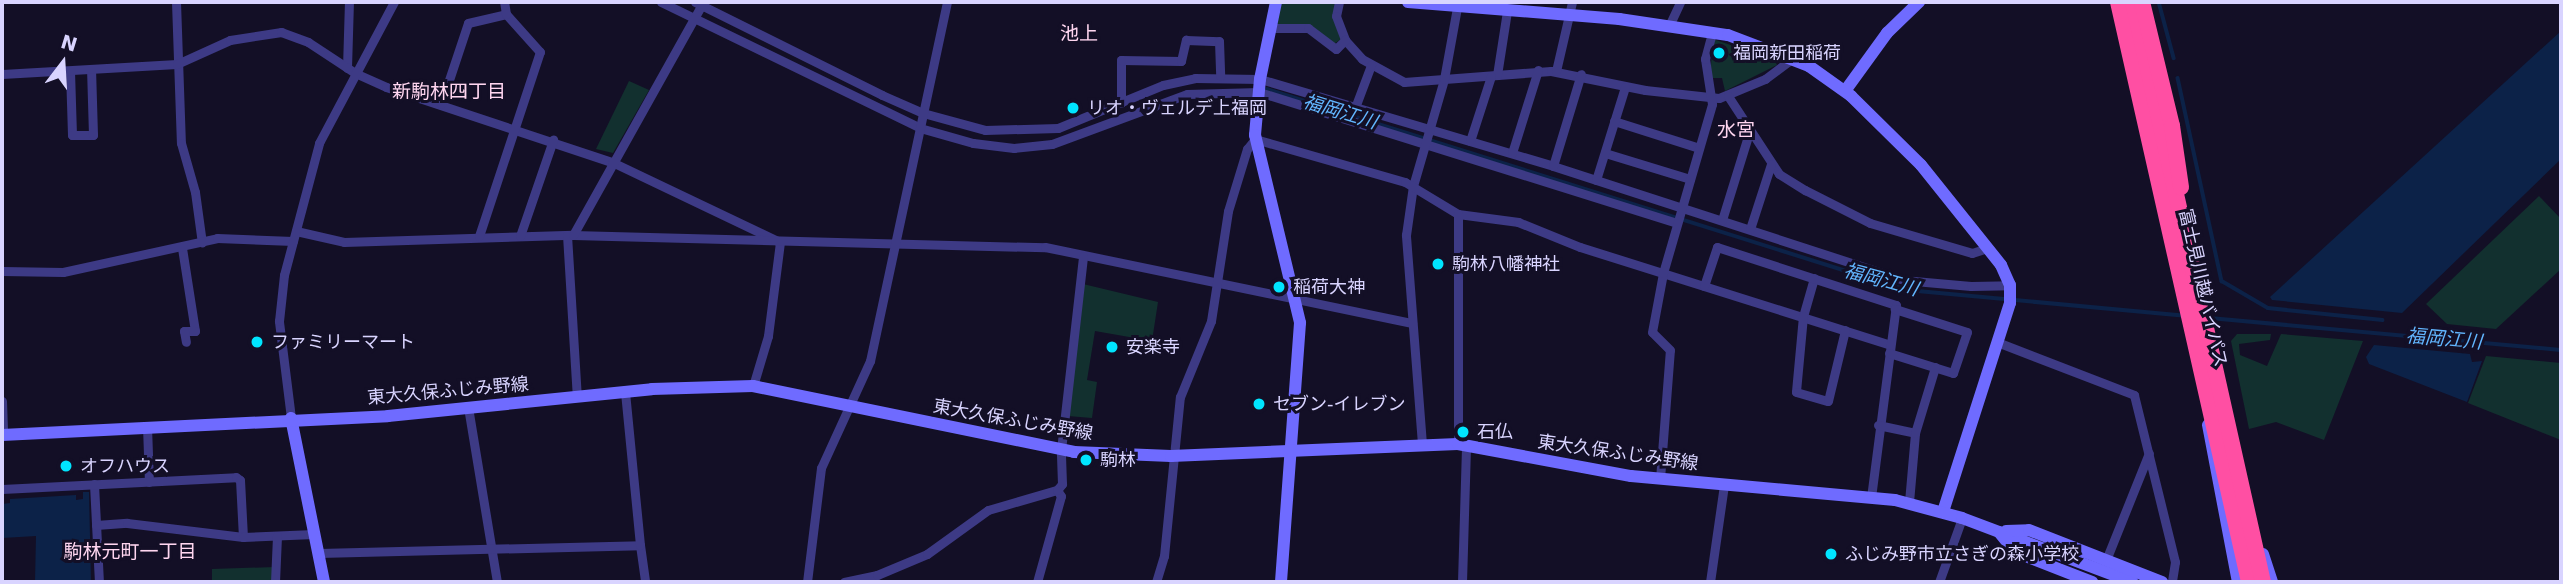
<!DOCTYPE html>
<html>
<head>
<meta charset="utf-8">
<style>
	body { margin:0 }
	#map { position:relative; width:2563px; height:584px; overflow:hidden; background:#130f26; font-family:"DejaVu Sans","Noto Sans JP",sans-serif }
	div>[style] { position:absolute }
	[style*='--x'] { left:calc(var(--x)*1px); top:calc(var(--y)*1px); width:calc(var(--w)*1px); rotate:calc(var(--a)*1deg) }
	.green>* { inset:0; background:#12302f }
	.water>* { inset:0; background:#0c2248 }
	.stream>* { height:3.5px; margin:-1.75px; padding:0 1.75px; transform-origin:1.75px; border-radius:1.75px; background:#0c2248 }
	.street>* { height:9px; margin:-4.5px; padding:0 4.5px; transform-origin:4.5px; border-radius:4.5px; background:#3d3a85 }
	.secondary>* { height:12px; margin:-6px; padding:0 6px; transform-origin:6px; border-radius:6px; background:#6f6bff }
	.highway>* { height:16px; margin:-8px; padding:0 8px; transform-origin:8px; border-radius:8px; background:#ff4fa3 }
	.dots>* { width:19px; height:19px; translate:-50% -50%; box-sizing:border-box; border:4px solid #130f26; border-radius:50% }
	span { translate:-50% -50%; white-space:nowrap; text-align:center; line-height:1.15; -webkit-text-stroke:6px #130f26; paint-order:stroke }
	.poi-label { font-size:18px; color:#d9d4ff }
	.left { translate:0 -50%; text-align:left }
	.street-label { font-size:18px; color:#d9d4ff }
	.neighbourhood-label { font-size:19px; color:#ffd6f0 }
	.water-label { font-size:19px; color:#62b6ff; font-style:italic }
	.frame { position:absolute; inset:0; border:4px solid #d9d4ff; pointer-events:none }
	.north { position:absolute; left:28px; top:28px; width:70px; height:70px; -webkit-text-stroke:5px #130f26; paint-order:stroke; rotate:17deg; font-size:19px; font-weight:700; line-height:28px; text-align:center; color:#d9d4ff }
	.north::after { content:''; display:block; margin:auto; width:24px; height:32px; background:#d9d4ff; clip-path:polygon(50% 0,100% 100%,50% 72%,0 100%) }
</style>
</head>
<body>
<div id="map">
	<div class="green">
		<i style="clip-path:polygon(1281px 2px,1337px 2px,1333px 16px,1341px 39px,1334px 44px,1309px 26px,1277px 25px)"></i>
		<i style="clip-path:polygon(1713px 39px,1777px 61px,1777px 65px,1725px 91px,1722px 78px,1710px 78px)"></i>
		<i style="clip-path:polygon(629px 81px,649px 90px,613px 153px,596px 149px)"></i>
		<i style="clip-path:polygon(2539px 196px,2561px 219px,2561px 269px,2496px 329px,2447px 324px,2426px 304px)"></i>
		<i style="clip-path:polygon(1083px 284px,1158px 302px,1152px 341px,1095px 331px,1087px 380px,1097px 382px,1092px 418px,1068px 416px)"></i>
		<i style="clip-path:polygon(2237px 334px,2271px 334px,2270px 340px,2239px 344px,2240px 355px,2267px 366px,2281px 334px,2363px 341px,2324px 440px,2276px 422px,2249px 429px,2231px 341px)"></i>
		<i style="clip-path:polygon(2486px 356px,2561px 363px,2561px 440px,2468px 403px)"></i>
		<i style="clip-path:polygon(275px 567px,272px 582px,212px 582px,212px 569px)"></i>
	</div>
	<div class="water">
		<i style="clip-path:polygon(2561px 31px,2561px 159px,2402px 313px,2272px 300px,2270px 297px)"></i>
		<i style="clip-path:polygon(2374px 345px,2470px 354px,2472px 362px,2482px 361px,2467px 402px,2369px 364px,2366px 357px)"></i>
		<i style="clip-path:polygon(83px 492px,89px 492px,91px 582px,35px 582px,36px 536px,2px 538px,2px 504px,10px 503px,10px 499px,76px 495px,76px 500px,83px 499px)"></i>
	</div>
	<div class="stream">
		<i style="--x:2159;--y:2;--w:58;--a:75"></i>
		<i style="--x:2178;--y:78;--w:208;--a:77.8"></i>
		<i style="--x:2222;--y:281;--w:53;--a:30.4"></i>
		<i style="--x:2268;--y:308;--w:115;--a:6"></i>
		<i style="--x:1267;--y:89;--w:671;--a:17.44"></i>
		<i style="--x:1907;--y:290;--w:279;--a:5.3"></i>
		<i style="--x:2210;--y:318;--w:352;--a:5.2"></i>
	</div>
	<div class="street">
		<i style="--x:176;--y:2;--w:141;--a:88"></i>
		<i style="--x:181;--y:143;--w:51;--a:74.1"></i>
		<i style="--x:195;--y:192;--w:51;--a:82.2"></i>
		<i style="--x:661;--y:2;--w:288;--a:25.9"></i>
		<i style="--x:920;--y:128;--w:55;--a:15.8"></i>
		<i style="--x:973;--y:143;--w:41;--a:7"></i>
		<i style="--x:1014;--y:148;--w:38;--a:-6"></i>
		<i style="--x:1052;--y:144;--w:144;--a:-20.3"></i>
		<i style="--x:1187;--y:94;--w:72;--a:-1.6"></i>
		<i style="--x:1259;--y:92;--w:438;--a:17.4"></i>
		<i style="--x:695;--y:2;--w:209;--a:26.4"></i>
		<i style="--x:882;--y:95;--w:45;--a:23.7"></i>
		<i style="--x:923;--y:113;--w:64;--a:15.3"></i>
		<i style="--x:985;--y:130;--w:73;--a:-1.6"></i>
		<i style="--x:1058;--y:128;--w:113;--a:-22.3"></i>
		<i style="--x:1163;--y:85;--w:33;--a:-12"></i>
		<i style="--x:1195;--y:78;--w:65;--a:0.9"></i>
		<i style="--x:1260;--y:79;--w:306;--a:16.5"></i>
		<i style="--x:1553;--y:166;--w:368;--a:18"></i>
		<i style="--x:1903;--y:280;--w:68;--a:5"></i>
		<i style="--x:1971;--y:286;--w:39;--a:-1"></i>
		<i style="--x:1339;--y:2;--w:14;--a:102"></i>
		<i style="--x:1336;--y:16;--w:26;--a:69"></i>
		<i style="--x:1345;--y:40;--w:25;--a:48"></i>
		<i style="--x:1362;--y:59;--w:48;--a:28.7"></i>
		<i style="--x:1404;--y:82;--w:147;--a:-4.3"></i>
		<i style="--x:1551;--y:71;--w:96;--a:11.4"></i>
		<i style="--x:1645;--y:90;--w:74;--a:6.2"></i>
		<i style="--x:1719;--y:98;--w:50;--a:-22.4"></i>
		<i style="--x:1765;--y:79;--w:34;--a:-37"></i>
		<i style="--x:1669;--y:26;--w:26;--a:-65"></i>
		<i style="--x:1269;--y:28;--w:39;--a:0"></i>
		<i style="--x:1308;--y:28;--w:35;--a:37"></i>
		<i style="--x:1336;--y:49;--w:13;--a:-45"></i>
		<i style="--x:347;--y:68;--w:66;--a:-88.3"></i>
		<i style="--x:70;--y:71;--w:64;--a:88.2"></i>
		<i style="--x:72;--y:135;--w:21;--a:0"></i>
		<i style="--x:93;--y:135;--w:66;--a:-91.7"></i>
		<i style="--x:1556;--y:71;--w:71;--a:-76.9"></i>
		<i style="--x:2;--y:74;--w:175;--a:-3.3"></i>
		<i style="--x:177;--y:64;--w:58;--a:-24.4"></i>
		<i style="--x:230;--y:40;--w:52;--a:-8.9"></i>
		<i style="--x:281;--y:32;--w:29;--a:20"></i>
		<i style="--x:308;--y:42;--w:56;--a:33.4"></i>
		<i style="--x:355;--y:73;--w:34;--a:24"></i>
		<i style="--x:386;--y:87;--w:238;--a:18.4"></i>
		<i style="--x:612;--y:162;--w:186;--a:25.5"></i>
		<i style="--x:780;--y:242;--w:95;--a:97.3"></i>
		<i style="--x:768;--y:336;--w:52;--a:106.7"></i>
		<i style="--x:1497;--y:75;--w:65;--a:-81.1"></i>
		<i style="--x:1728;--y:96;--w:93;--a:56.8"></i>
		<i style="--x:1779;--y:174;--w:31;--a:32"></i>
		<i style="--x:1805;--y:190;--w:73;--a:26.9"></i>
		<i style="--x:1870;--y:223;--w:106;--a:16.4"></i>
		<i style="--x:1972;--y:253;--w:16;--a:-18"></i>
		<i style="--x:1121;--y:103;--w:43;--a:-90"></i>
		<i style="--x:1121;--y:60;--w:60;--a:1"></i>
		<i style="--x:1181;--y:61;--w:22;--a:-77"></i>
		<i style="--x:1186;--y:40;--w:33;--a:2"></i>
		<i style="--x:1219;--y:41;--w:35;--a:88"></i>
		<i style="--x:441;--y:104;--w:85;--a:-71.6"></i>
		<i style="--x:468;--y:23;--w:39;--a:-13"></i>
		<i style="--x:1356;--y:105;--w:43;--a:-69.4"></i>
		<i style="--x:1614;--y:121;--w:89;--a:17.6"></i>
		<i style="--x:1470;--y:141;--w:68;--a:-72.1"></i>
		<i style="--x:1512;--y:153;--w:87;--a:-72.6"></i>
		<i style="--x:1605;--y:153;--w:89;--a:17"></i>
		<i style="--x:1553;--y:166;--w:96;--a:-73.1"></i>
		<i style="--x:1596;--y:180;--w:97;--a:-72.7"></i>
		<i style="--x:1458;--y:214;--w:61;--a:7.6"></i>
		<i style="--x:1518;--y:222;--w:67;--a:22"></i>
		<i style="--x:1580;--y:247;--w:325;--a:17.5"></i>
		<i style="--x:1722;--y:220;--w:91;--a:-72.8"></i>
		<i style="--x:1750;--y:229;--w:68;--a:-72.1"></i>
		<i style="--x:296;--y:231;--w:49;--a:12.9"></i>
		<i style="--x:344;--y:242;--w:229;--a:-1.8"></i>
		<i style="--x:573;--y:235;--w:472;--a:1.5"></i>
		<i style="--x:1045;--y:247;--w:375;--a:11.7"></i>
		<i style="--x:567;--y:235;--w:162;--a:86.5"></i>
		<i style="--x:573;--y:235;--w:267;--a:-60.8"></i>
		<i style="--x:479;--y:236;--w:194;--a:-71.7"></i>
		<i style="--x:540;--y:52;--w:51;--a:-131.8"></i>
		<i style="--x:506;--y:14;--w:12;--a:-99"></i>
		<i style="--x:520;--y:236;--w:102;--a:-71"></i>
		<i style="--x:182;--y:248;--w:84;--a:81.1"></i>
		<i style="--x:195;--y:331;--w:11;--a:180"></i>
		<i style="--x:184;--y:331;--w:11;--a:80"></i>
		<i style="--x:2;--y:271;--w:61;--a:0.9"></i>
		<i style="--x:63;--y:272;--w:158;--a:-12.4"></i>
		<i style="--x:217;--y:238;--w:76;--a:2.3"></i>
		<i style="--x:1814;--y:278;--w:40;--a:106"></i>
		<i style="--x:1803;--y:316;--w:76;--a:95.3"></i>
		<i style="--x:1796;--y:392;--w:33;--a:16"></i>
		<i style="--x:1828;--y:401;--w:73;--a:-76.5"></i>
		<i style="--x:1704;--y:286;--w:41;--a:-71.6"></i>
		<i style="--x:1717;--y:247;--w:188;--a:18"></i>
		<i style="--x:1896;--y:305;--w:194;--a:97.4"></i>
		<i style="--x:1997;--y:342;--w:147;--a:21.1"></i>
		<i style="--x:2134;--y:395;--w:172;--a:76.2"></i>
		<i style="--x:2175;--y:562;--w:20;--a:99"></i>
		<i style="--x:1889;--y:353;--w:67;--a:17.4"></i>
		<i style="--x:1953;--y:373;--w:43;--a:-71.1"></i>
		<i style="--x:1967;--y:332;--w:76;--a:-162.3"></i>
		<i style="--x:2;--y:401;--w:34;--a:88"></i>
		<i style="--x:468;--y:407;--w:177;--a:80.6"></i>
		<i style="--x:291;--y:418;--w:98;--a:-97.1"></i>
		<i style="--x:279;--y:321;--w:46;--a:-83.8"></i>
		<i style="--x:284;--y:275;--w:137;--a:-75.1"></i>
		<i style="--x:319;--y:143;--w:160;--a:-62"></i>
		<i style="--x:1878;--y:425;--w:38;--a:12"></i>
		<i style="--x:147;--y:426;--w:56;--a:88"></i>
		<i style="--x:1422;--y:444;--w:210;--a:-94.4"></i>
		<i style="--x:1406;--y:235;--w:49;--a:-81.9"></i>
		<i style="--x:1413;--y:186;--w:111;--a:-73.8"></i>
		<i style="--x:1444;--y:79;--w:78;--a:-79.7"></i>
		<i style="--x:1660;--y:479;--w:129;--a:-85.6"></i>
		<i style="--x:1670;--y:350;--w:25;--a:-135"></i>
		<i style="--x:1652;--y:332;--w:60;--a:-79.4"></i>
		<i style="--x:1663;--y:273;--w:176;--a:-73.8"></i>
		<i style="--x:1712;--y:104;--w:46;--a:-98.8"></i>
		<i style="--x:1705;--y:59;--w:28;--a:-75"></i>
		<i style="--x:94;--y:484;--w:98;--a:87.1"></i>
		<i style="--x:2;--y:489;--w:234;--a:-2.9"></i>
		<i style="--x:236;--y:477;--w:5;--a:37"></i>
		<i style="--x:240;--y:480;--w:57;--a:87"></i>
		<i style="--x:1909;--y:502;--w:69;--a:-85"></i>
		<i style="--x:1915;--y:433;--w:69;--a:-73.1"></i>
		<i style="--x:96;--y:525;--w:31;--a:-4"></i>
		<i style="--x:127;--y:523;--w:117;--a:6.9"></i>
		<i style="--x:243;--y:537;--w:71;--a:-2.4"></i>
		<i style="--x:640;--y:545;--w:37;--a:82"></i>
		<i style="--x:319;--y:553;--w:321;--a:-1.4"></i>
		<i style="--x:640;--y:545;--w:154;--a:-95.6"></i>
		<i style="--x:2106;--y:560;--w:115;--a:-68.1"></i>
		<i style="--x:275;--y:582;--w:46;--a:-87.5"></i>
		<i style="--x:807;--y:582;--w:115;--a:-83"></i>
		<i style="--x:821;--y:468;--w:118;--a:-65.4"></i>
		<i style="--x:870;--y:361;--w:367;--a:-77.9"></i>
		<i style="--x:844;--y:582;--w:34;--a:-12"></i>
		<i style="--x:877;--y:575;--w:54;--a:-22.8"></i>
		<i style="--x:927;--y:554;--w:75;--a:-35.8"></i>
		<i style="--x:988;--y:510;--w:72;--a:-16.2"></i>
		<i style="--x:1037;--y:582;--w:89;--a:-74.4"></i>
		<i style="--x:1061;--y:496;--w:7;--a:-124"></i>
		<i style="--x:1057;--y:490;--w:8;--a:-50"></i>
		<i style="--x:1062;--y:484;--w:34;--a:-92"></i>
		<i style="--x:1061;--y:450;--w:195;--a:-83.5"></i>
		<i style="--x:1156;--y:582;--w:27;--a:-73"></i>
		<i style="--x:1164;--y:556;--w:160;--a:-84.3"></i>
		<i style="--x:1180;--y:397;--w:82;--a:-67.8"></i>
		<i style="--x:1211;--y:321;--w:111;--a:-81.2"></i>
		<i style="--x:1228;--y:211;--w:65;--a:-73"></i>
		<i style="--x:1247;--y:149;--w:13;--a:-51"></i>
		<i style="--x:1255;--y:139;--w:156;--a:16"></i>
		<i style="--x:1405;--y:182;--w:62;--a:31.1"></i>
		<i style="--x:1458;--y:214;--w:230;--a:90"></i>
		<i style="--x:1462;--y:582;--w:137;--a:-88.3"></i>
		<i style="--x:1710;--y:582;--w:98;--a:-81.8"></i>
		<i style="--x:1939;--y:582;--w:68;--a:-70.2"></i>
	</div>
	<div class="secondary">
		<i style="--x:1276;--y:2;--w:79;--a:101.7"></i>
		<i style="--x:1260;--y:79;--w:56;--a:95.1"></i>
		<i style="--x:1255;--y:135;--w:193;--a:76.5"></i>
		<i style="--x:1300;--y:323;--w:260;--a:94.2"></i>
		<i style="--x:1408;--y:2;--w:212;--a:4.6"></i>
		<i style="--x:1619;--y:19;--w:110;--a:8.4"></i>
		<i style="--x:1728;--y:35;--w:87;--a:20.9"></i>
		<i style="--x:1809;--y:66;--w:52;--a:35.5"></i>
		<i style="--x:1851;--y:96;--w:98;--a:44.6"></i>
		<i style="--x:1921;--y:165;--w:128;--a:51.3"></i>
		<i style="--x:2001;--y:265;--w:22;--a:66"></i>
		<i style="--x:2010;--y:285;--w:18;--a:90"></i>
		<i style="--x:2010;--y:303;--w:219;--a:107.8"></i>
		<i style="--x:1845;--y:91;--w:72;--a:-54.1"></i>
		<i style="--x:1887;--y:33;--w:45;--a:-44.1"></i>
		<i style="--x:291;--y:418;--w:167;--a:78.6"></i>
		<i style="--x:2208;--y:425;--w:160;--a:79.2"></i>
		<i style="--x:2;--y:435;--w:386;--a:-2.8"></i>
		<i style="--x:388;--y:416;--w:265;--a:-5.8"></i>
		<i style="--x:652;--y:389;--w:101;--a:-1.7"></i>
		<i style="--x:753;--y:386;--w:328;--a:11.6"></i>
		<i style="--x:1074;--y:452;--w:97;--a:2.4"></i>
		<i style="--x:1171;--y:456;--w:287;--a:-2.4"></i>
		<i style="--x:1458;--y:444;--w:176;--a:10.5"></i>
		<i style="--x:1631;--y:476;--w:265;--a:5.2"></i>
		<i style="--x:1895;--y:500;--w:69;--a:15"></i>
		<i style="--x:1962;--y:518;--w:182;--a:20.6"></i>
		<i style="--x:2006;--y:531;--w:23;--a:-2"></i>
		<i style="--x:2029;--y:530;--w:143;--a:21.4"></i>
		<i style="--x:1999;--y:532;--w:26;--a:51"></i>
		<i style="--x:2015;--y:552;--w:83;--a:21.3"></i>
		<i style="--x:2263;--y:554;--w:29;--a:72"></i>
	</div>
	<div class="highway">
		<i style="--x:2118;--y:2;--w:595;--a:77.27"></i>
		<i style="--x:2133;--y:2;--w:594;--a:77.37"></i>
		<i style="--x:2142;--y:2;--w:128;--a:76.4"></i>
		<i style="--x:2172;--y:126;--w:62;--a:81.6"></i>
	</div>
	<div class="dots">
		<i style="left:1719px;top:53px;background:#00e5ff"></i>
		<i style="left:1073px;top:108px;background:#00e5ff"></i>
		<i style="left:1438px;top:264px;background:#00e5ff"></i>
		<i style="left:1279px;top:287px;background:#00e5ff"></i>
		<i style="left:257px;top:342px;background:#00e5ff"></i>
		<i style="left:1112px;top:347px;background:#00e5ff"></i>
		<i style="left:1259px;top:404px;background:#00e5ff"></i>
		<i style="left:1463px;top:432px;background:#00e5ff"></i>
		<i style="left:1086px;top:460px;background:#00e5ff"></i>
		<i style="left:66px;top:466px;background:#00e5ff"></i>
		<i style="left:1831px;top:554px;background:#00e5ff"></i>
	</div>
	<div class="poi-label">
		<span class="left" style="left:1733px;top:53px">福岡新田稲荷</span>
		<span class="left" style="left:1087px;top:108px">リオ・ヴェルデ上福岡</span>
		<span class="left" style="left:1452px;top:264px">駒林八幡神社</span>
		<span class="left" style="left:1293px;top:287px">稲荷大神</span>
		<span class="left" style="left:271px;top:342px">ファミリーマート</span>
		<span class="left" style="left:1126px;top:347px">安楽寺</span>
		<span class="left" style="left:1273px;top:404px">セブン-イレブン</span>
		<span class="left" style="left:1477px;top:432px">石仏</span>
		<span class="left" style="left:1100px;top:460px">駒林</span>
		<span class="left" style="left:80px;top:466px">オフハウス</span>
		<span class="left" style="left:1845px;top:554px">ふじみ野市立さぎの森小学校</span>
	</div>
	<div class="street-label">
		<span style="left:2203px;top:288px;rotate:77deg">富士見川越バイパス</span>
		<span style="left:448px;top:391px;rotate:-5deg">東大久保ふじみ野線</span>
		<span style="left:1013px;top:420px;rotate:10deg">東大久保ふじみ野線</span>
		<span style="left:1618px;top:453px;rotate:8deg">東大久保ふじみ野線</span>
	</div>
	<div class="neighbourhood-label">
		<span style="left:1079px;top:34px">池上</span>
		<span style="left:449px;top:92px">新駒林四丁目</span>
		<span style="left:1736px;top:130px">水宮</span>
		<span style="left:130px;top:552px">駒林元町一丁目</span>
	</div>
	<div class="water-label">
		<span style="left:1340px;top:112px;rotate:17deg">福岡江川</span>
		<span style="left:1881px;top:280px;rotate:15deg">福岡江川</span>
		<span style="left:2444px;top:339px;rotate:5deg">福岡江川</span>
	</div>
	<div class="frame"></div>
	<div class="north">N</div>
</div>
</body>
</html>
